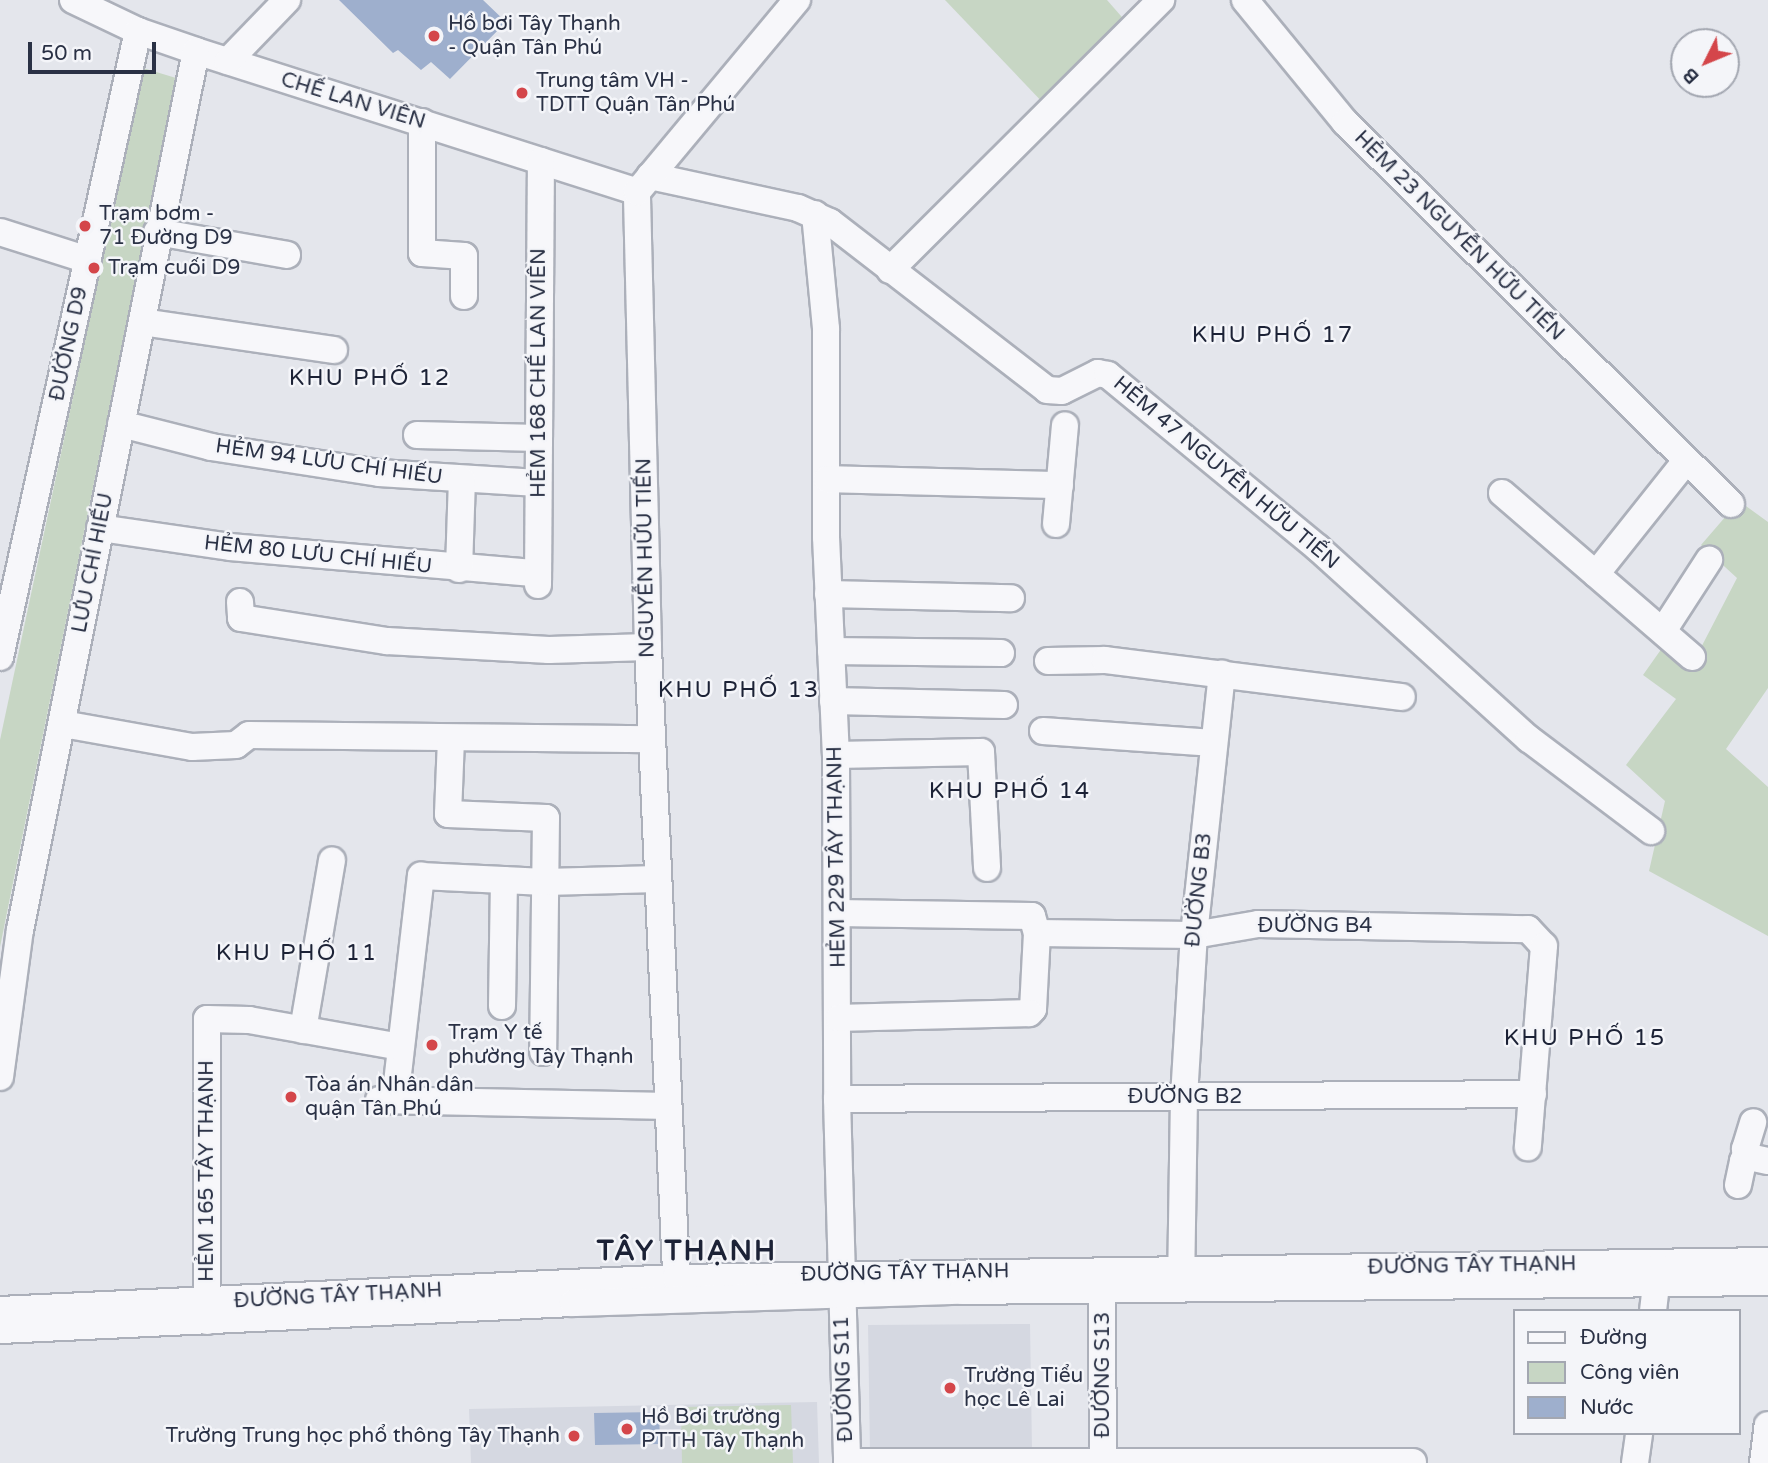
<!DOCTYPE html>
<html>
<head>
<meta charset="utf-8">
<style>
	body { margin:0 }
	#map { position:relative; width:1768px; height:1463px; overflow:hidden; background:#e4e6ec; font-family:"Varela Round",sans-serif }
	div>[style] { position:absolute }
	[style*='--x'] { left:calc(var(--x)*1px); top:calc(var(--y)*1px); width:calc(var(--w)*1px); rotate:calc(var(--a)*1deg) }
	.built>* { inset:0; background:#d5d8e1 }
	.green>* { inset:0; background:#c7d6c4 }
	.water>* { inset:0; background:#9eafcd }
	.roads { filter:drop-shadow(2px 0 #acb0ba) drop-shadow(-2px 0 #acb0ba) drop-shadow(0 2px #acb0ba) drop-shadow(0 -2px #acb0ba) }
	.minor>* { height:26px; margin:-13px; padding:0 13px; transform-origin:13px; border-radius:13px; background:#f7f7fa }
	.dots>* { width:19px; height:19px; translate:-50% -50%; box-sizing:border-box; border:4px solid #f4f5f9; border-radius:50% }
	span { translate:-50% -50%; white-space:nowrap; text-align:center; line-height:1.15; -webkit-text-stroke:5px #f4f5f9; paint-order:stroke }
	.poi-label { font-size:21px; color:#2a3145 }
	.left { translate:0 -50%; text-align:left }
	.right { translate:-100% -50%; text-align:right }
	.street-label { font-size:21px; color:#2a3145 }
	.neighbourhood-label { font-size:23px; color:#1c2236; letter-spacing:2px }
	.district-label { font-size:28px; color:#1c2236; font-weight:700; letter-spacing:2px }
	.legend { position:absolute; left:1513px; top:1309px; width:228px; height:126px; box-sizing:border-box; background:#f4f5f9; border:2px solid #a3a7b1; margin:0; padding:9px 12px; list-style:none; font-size:21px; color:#2a3145 }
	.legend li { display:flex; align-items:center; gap:14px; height:35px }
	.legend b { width:35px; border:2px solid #a3a7b1 }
	.north { position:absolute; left:1670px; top:28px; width:70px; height:70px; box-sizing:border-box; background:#f4f5f9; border:2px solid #a3a7b1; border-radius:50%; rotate:227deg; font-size:19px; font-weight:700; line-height:28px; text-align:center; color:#2a3145 }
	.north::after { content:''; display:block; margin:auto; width:24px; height:32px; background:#d4464a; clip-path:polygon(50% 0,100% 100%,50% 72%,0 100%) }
	.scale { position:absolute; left:28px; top:42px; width:128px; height:32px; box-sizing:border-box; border:4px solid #2a3145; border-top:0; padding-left:9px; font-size:21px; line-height:24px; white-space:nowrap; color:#2a3145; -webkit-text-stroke:5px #f4f5f9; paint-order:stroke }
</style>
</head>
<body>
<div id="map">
	<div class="built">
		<i style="clip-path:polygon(1030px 1324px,1032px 1450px,870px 1452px,868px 1325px)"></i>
		<i style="clip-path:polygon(817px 1402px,819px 1463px,471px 1463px,469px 1409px)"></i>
	</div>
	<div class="green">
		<i style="clip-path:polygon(945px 0,1107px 0,1128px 24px,1046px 106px)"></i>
		<i style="clip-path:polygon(143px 68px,176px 78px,0 947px,0 740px)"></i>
		<i style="clip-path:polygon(1739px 501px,1768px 522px,1768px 688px,1726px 749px,1768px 787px,1768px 936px,1649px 871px,1665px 801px,1626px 765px,1676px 699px,1643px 675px,1667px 641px,1693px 663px,1737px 578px,1701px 545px)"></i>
		<i style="clip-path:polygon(791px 1405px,793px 1463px,682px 1463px,681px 1407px)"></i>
	</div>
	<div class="water">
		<i style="clip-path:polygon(339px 0,483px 0,506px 22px,450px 79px,431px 62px,421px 70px,398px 50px,393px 53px)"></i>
		<i style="clip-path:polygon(659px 1412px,660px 1444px,595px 1445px,594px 1413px)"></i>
	</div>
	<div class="roads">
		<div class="minor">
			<i style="--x:73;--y:0;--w:72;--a:25.5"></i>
			<i style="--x:138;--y:31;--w:61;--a:19"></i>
			<i style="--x:196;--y:51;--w:463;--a:17.7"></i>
			<i style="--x:1245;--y:0;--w:158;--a:50.7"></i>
			<i style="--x:1345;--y:122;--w:543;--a:44.7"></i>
			<i style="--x:228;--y:61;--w:85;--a:-46"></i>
			<i style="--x:422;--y:122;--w:131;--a:90"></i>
			<i style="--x:422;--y:253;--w:42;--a:4.1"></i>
			<i style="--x:464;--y:256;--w:40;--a:90"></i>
			<i style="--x:650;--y:176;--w:151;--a:12.2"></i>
			<i style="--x:798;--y:208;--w:35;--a:24"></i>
			<i style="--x:830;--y:222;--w:274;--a:37.7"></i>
			<i style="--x:1047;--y:390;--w:15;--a:4"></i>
			<i style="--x:1062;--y:391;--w:40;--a:-26.6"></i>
			<i style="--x:1098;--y:373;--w:10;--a:11"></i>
			<i style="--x:1108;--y:375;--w:272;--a:39.5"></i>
			<i style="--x:1318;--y:548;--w:285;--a:42.2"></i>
			<i style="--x:1529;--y:739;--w:153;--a:37"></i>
			<i style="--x:815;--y:214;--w:116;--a:84.5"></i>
			<i style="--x:826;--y:329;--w:208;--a:90"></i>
			<i style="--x:826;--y:537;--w:218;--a:87.4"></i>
			<i style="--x:836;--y:755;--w:344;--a:89.8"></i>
			<i style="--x:837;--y:1099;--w:364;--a:88.4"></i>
			<i style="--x:0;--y:232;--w:92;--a:17.7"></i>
			<i style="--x:157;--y:232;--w:132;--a:10"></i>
			<i style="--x:890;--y:270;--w:383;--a:-44.9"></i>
			<i style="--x:142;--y:322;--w:194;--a:8.3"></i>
			<i style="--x:121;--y:424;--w:93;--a:14.3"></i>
			<i style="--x:211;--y:447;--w:170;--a:8.8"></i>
			<i style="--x:379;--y:473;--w:159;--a:3.6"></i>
			<i style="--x:417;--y:435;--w:122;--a:1.4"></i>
			<i style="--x:827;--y:479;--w:233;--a:1.5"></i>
			<i style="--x:1502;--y:493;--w:251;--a:40.8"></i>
			<i style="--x:1056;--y:524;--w:99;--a:-84.8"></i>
			<i style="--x:100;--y:528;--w:131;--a:8.3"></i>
			<i style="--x:230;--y:547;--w:307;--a:4.9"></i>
			<i style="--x:459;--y:569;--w:89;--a:-88.1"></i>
			<i style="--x:1596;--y:574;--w:144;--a:-51.5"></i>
			<i style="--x:538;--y:585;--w:424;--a:-89.6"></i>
			<i style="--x:828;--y:594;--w:183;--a:1.3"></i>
			<i style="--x:240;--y:602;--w:16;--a:86"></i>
			<i style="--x:241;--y:618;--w:148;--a:9"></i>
			<i style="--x:387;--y:641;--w:162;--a:3.2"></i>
			<i style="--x:549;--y:650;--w:99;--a:-1.7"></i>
			<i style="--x:1663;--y:631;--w:85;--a:-57.1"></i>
			<i style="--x:831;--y:651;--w:170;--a:0.7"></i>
			<i style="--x:0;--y:657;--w:641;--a:-77.57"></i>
			<i style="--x:1048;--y:661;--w:57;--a:-1"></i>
			<i style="--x:1105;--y:660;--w:299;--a:7.1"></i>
			<i style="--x:833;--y:701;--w:171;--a:1.3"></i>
			<i style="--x:63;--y:724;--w:131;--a:10.1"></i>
			<i style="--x:192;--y:747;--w:44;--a:-2.6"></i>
			<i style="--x:236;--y:745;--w:16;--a:-38"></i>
			<i style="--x:249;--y:735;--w:402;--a:0.6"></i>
			<i style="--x:1043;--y:731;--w:171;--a:4"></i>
			<i style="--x:451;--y:739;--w:75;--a:92.3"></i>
			<i style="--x:448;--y:814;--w:98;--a:2.3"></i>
			<i style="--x:546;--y:818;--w:234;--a:90.7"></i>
			<i style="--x:836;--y:755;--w:145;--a:-1.2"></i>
			<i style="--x:981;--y:752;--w:116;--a:87"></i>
			<i style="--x:837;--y:913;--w:195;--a:0.9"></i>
			<i style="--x:1032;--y:916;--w:18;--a:74"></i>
			<i style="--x:1037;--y:933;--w:76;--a:93"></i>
			<i style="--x:1033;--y:1009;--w:6;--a:135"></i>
			<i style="--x:1029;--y:1013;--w:190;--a:178.5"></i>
			<i style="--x:1037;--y:933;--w:157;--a:0.7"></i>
			<i style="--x:1194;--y:935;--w:65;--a:-9.8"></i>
			<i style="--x:1258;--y:924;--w:270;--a:1.1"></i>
			<i style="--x:1528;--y:929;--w:23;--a:47"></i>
			<i style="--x:1544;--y:946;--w:202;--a:94.6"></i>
			<i style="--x:502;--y:1006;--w:126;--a:-89.1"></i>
			<i style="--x:303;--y:1030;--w:172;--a:-80.3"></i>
			<i style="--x:0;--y:1077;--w:148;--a:-82.3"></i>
			<i style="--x:20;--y:930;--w:896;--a:-78.68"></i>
			<i style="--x:837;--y:1099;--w:696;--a:-0.41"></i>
			<i style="--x:379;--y:1100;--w:289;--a:1.2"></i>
			<i style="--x:395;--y:1100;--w:226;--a:-83.4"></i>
			<i style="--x:421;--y:876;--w:124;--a:2.8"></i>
			<i style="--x:545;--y:882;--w:113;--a:-1.5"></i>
			<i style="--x:1749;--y:1157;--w:9;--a:-117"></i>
			<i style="--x:1745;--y:1149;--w:28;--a:-73"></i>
			<i style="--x:1738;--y:1185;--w:25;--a:-78"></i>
			<i style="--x:1743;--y:1161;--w:7;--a:-34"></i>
			<i style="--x:1749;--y:1157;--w:19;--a:12"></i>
			<i style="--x:1181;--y:1287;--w:190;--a:-89.1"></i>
			<i style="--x:1184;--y:1097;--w:162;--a:-86.5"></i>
			<i style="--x:1194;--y:935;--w:263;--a:-83.9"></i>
			<i style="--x:1102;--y:1290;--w:170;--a:89.7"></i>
			<i style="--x:677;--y:1294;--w:648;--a:-92.57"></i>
			<i style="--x:648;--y:647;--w:455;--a:-91.4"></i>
			<i style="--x:637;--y:192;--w:250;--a:-50.2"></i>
			<i style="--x:0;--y:1310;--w:677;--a:-2.71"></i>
			<i style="--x:676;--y:1278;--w:1092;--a:-0.89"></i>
			<i style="--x:1653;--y:1311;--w:44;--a:-83.5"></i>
			<i style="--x:207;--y:1321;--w:302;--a:-90"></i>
			<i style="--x:207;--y:1019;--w:42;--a:1.4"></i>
			<i style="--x:249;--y:1020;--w:154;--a:10.1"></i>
			<i style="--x:0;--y:1330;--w:574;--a:-2.7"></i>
			<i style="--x:573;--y:1303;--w:389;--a:-1.8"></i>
			<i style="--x:962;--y:1291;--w:806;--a:-0.64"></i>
			<i style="--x:847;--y:1462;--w:566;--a:0"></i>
			<i style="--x:1635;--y:1463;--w:30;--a:-82"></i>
			<i style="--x:1763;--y:1463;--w:38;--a:-83"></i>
		</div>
	</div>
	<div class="dots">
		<i style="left:434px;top:36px;background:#d4464a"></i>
		<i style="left:522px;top:93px;background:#d4464a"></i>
		<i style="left:85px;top:226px;background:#d4464a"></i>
		<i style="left:94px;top:268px;background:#d4464a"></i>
		<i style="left:432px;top:1045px;background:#d4464a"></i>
		<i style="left:291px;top:1097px;background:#d4464a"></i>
		<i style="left:950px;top:1388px;background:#d4464a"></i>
		<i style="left:627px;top:1429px;background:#d4464a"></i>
		<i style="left:574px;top:1436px;background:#d4464a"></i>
	</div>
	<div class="poi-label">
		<span class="left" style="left:448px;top:36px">Hồ bơi Tây Thạnh<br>- Quận Tân Phú</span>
		<span class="left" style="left:536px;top:93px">Trung tâm VH -<br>TDTT Quận Tân Phú</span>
		<span class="left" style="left:99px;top:226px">Trạm bơm -<br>71 Đường D9</span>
		<span class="left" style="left:108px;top:268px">Trạm cuối D9</span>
		<span class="left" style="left:448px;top:1045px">Trạm Y tế<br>phường Tây Thạnh</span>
		<span class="left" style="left:305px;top:1097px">Tòa án Nhân dân<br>quận Tân Phú</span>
		<span class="left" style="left:964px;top:1388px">Trường Tiểu<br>học Lê Lai</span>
		<span class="left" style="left:641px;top:1429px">Hồ Bơi trường<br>PTTH Tây Thạnh</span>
		<span class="right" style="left:560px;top:1436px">Trường Trung học phổ thông Tây Thạnh</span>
	</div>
	<div class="street-label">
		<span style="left:353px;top:101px;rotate:17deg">CHẾ LAN VIÊN</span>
		<span style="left:1459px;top:236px;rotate:45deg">HẺM 23 NGUYỄN HỮU TIẾN</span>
		<span style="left:69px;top:344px;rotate:-78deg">ĐƯỜNG D9</span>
		<span style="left:539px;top:373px;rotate:-90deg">HẺM 168 CHẾ LAN VIÊN</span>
		<span style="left:329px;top:462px;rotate:8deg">HẺM 94 LƯU CHÍ HIẾU</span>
		<span style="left:1226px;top:473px;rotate:40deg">HẺM 47 NGUYỄN HỮU TIẾN</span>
		<span style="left:318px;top:555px;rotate:6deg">HẺM 80 LƯU CHÍ HIẾU</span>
		<span style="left:646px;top:558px;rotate:-91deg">NGUYỄN HỮU TIẾN</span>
		<span style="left:93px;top:563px;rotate:-79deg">LƯU CHÍ HIẾU</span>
		<span style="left:837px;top:857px;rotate:-91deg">HẺM 229 TÂY THẠNH</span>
		<span style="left:1199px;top:890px;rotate:-84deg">ĐƯỜNG B3</span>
		<span style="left:1315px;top:926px">ĐƯỜNG B4</span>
		<span style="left:1185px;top:1097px">ĐƯỜNG B2</span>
		<span style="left:207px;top:1171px;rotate:-90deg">HẺM 165 TÂY THẠNH</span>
		<span style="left:1472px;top:1266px;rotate:-1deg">ĐƯỜNG TÂY THẠNH</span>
		<span style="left:905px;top:1273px;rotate:-1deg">ĐƯỜNG TÂY THẠNH</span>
		<span style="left:338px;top:1296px;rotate:-3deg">ĐƯỜNG TÂY THẠNH</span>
		<span style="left:1103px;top:1375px;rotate:-90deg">ĐƯỜNG S13</span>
		<span style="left:844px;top:1379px;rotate:-92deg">ĐƯỜNG S11</span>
	</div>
	<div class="neighbourhood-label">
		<span style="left:1273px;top:335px">KHU PHỐ 17</span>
		<span style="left:370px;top:378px">KHU PHỐ 12</span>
		<span style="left:739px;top:690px">KHU PHỐ 13</span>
		<span style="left:1010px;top:791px">KHU PHỐ 14</span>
		<span style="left:297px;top:953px">KHU PHỐ 11</span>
		<span style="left:1585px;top:1038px">KHU PHỐ 15</span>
	</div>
	<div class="district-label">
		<span style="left:687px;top:1251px">TÂY THẠNH</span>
	</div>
	<ul class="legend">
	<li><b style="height:9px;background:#f7f7fa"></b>Đường</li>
	<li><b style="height:19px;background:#c7d6c4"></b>Công viên</li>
	<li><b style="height:19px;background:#9eafcd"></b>Nước</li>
	</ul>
	<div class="north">B</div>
	<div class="scale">50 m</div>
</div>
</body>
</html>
